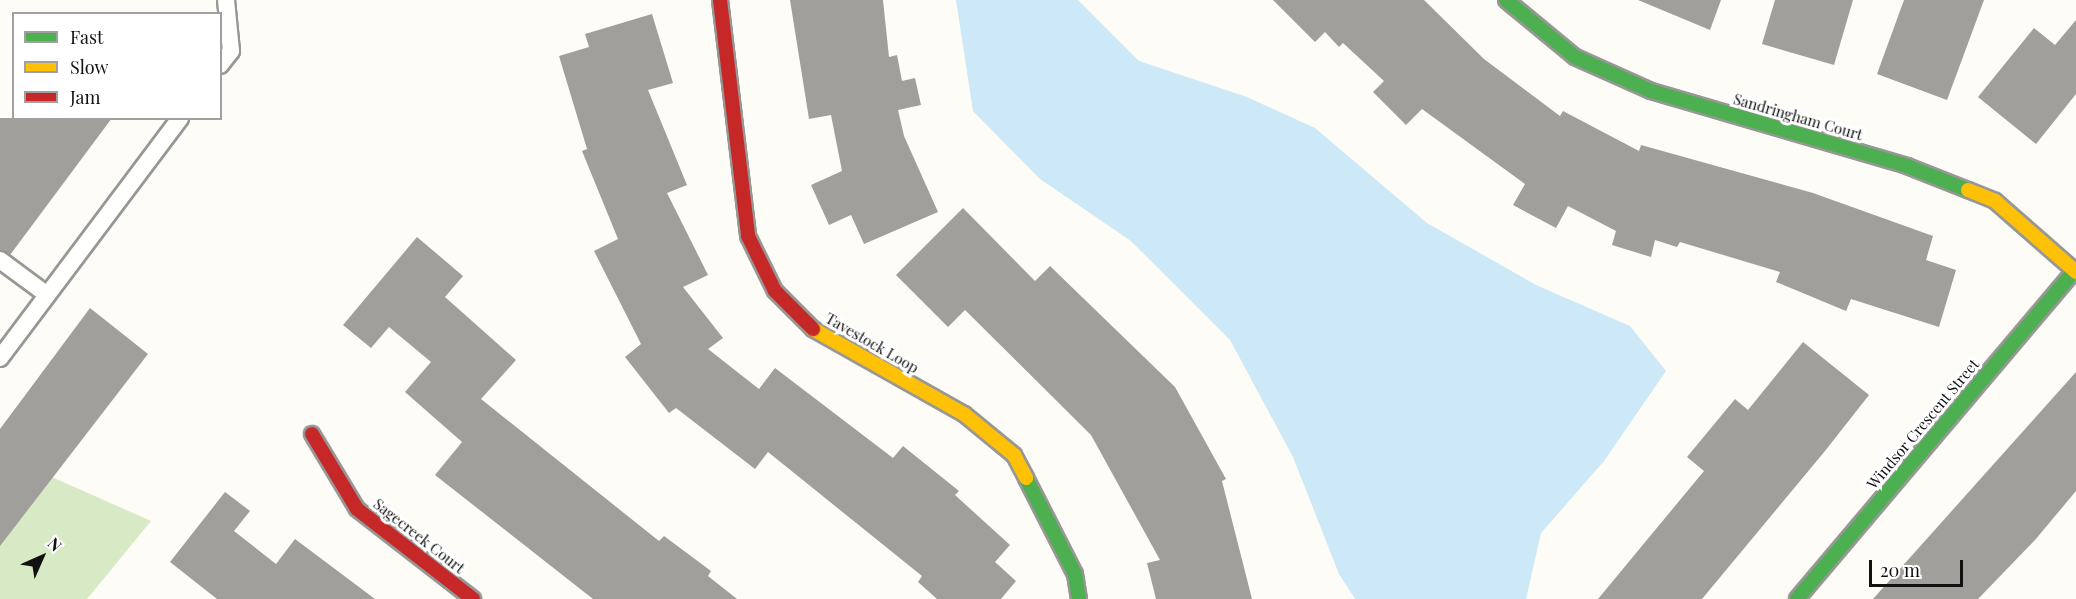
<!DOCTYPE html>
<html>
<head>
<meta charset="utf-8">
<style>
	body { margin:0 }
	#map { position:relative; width:2076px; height:599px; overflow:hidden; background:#fdfcf7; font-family:"Playfair Display",serif }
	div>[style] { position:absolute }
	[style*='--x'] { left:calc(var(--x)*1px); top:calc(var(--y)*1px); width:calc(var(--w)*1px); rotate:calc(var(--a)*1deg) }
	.forest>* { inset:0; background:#d8eac5 }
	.water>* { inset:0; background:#cde8f7 }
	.building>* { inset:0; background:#a19f9c }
	.roads { filter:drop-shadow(2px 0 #979795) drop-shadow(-2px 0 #979795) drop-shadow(0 2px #979795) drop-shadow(0 -2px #979795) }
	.lane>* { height:16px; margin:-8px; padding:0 8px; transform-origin:8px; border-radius:8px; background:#fffffe }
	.fast>* { height:14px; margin:-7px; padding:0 7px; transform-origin:7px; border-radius:7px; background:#4caf50 }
	.slow>* { height:14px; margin:-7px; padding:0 7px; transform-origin:7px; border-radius:7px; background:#ffc107 }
	.jam>* { height:14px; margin:-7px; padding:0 7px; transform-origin:7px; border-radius:7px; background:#c62828 }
	span { translate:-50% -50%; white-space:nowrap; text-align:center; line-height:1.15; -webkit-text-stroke:6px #fff; paint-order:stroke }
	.street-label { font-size:15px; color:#111 }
	.legend { position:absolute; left:12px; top:12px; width:210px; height:108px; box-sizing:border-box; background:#fff; border:2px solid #a0a0a0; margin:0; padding:8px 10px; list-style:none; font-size:18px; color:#111 }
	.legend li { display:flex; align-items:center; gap:12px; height:30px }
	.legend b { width:30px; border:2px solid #a0a0a0 }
	.north { position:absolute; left:12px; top:527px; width:60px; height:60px; -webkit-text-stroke:4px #fff; paint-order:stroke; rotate:45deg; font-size:16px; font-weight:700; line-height:24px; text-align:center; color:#111 }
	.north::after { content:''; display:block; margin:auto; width:21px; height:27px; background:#111; clip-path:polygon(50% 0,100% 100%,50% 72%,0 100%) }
	.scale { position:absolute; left:1869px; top:560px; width:94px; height:27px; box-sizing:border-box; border:3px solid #111; border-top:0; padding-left:8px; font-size:18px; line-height:21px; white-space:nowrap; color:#111; -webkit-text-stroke:4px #fff; paint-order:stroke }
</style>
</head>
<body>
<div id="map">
	<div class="forest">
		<i style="clip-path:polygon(0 454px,151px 521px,87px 599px,0 599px)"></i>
	</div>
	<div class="water">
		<i style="clip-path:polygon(956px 0,1078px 0,1139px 61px,1247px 97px,1315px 128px,1427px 223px,1536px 285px,1630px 326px,1666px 371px,1604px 461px,1541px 533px,1526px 599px,1355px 599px,1339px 574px,1293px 457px,1230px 340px,1131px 241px,1040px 179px,973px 111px)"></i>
	</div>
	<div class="building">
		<i style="clip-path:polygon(790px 0,883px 0,889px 57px,897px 55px,902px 81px,915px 78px,921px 105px,898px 110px,904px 136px,938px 212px,864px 244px,851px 215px,829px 225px,811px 185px,842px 171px,831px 115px,809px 119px)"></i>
		<i style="clip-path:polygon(1273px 0,1424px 0,1484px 59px,1560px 116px,1563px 111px,1639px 151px,1641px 145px,1813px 193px,1933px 236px,1926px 260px,1956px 270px,1939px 327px,1851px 299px,1846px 311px,1776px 282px,1780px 272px,1680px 242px,1677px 247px,1655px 240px,1651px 257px,1612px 245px,1616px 231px,1568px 206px,1556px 228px,1513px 205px,1525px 184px,1422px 109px,1406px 125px,1373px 92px,1384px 81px,1343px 43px,1339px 47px,1325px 32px,1315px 42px)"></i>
		<i style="clip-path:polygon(1638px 0,1721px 0,1710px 30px)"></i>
		<i style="clip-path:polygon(1775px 0,1853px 0,1834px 65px,1762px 44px)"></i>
		<i style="clip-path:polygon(1904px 0,1984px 0,1947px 100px,1877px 74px)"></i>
		<i style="clip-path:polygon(652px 14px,673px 83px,648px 90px,687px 185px,667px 193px,708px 275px,683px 287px,723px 338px,708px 349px,759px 389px,775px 368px,893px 458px,903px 446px,959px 491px,955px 495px,1010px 545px,995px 562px,1016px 581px,1001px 599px,937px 599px,918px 582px,922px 576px,768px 452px,755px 469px,676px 408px,669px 413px,625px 357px,641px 344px,594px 251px,618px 239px,582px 151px,587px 149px,559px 56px,589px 47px,585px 34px)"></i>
		<i style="clip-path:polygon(2076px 20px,2076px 94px,2036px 144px,1978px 97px,2034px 28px,2055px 45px)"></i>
		<i style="clip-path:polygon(0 118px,112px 118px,10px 255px,0 250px)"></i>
		<i style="clip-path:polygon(963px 208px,1035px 281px,1050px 266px,1175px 387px,1226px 479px,1222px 481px,1252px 599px,1156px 599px,1147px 563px,1160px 560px,1091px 435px,965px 310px,948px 327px,896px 275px)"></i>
		<i style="clip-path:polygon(417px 237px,463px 276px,445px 297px,516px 360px,481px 399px,659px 541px,664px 536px,711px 571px,708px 576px,737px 599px,593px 599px,435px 475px,462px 442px,405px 392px,431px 362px,389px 327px,371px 348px,343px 325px)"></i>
		<i style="clip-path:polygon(90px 308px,148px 354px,0 546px,0 429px)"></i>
		<i style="clip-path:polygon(1803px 342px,1869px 395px,1825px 451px,1702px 599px,1598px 599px,1704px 471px,1687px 457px,1735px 399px,1748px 410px)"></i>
		<i style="clip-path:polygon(2076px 372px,2076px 491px,2035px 540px,1978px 599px,1873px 599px)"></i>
		<i style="clip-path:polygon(225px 492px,250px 511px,234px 531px,276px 564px,295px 539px,375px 599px,217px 599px,170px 562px)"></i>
	</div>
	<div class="roads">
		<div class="lane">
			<i style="--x:220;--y:65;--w:18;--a:-52"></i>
			<i style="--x:231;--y:51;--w:51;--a:-95.6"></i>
			<i style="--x:0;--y:260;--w:57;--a:36.5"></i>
			<i style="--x:0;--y:358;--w:300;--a:-53.1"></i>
		</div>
		<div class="fast">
			<i style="--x:1506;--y:0;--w:89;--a:39.6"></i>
			<i style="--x:1575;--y:57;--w:83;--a:24.1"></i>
			<i style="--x:1651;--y:91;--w:267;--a:16.3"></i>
			<i style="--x:1907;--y:166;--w:66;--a:21.5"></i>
			<i style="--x:1026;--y:478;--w:108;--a:63"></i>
			<i style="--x:1075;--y:574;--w:25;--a:81"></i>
			<i style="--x:1797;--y:599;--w:429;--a:-49.8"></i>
		</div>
		<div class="slow">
			<i style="--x:1968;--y:190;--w:29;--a:22"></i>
			<i style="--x:1995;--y:201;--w:108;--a:41.2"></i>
			<i style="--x:813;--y:329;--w:173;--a:29.4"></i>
			<i style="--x:964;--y:414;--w:65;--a:39.4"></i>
			<i style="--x:1014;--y:455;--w:26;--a:62"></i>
		</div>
		<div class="jam">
			<i style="--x:720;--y:0;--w:238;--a:83.2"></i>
			<i style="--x:748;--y:236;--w:61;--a:63.9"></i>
			<i style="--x:775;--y:291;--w:54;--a:45"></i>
			<i style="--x:312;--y:434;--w:87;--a:59"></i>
			<i style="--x:357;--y:509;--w:147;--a:37.8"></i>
		</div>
	</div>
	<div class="street-label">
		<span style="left:1798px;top:117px;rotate:16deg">Sandringham Court</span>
		<span style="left:872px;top:343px;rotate:30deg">Tavestock Loop</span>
		<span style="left:1923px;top:424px;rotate:-50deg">Windsor Crescent Street</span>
		<span style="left:419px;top:536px;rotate:38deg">Sagecreek Court</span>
	</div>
	<ul class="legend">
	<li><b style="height:8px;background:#4caf50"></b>Fast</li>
	<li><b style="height:8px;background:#ffc107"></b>Slow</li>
	<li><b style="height:8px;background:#c62828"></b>Jam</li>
	</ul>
	<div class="north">N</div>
	<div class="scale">20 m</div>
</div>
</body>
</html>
